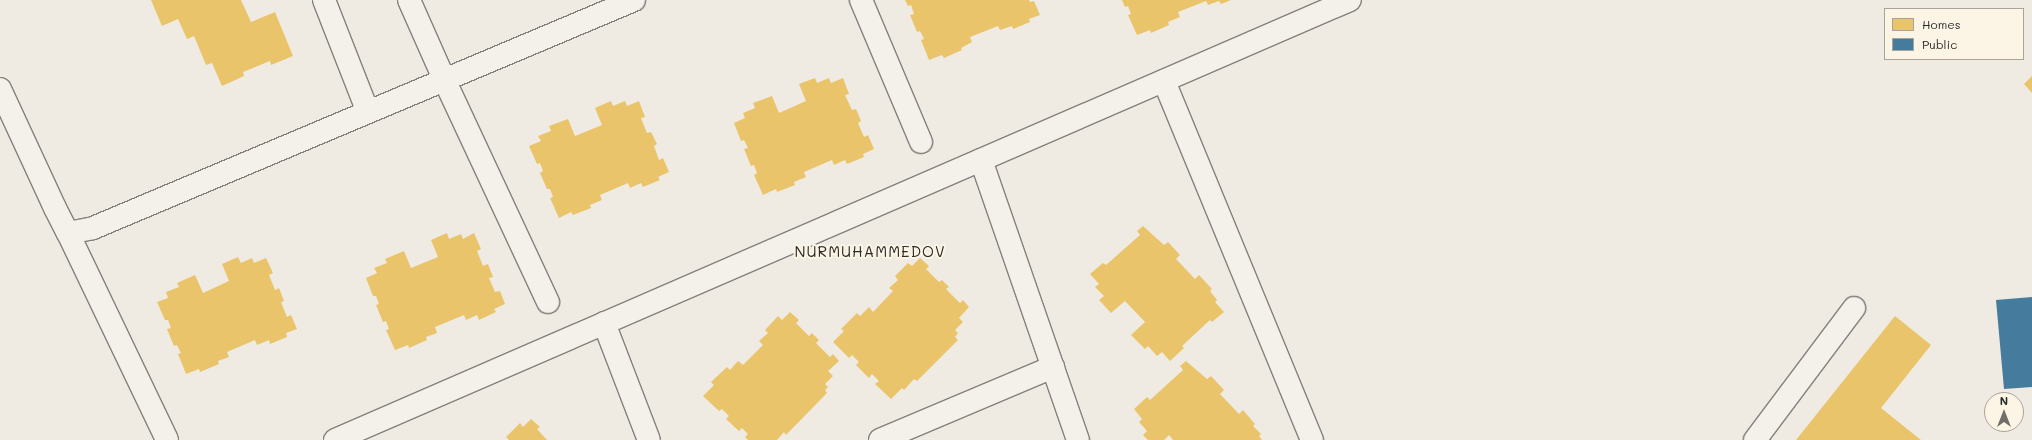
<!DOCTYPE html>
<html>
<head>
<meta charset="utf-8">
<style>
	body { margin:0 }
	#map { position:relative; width:2032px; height:440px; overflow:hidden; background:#efebe3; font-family:Mali,sans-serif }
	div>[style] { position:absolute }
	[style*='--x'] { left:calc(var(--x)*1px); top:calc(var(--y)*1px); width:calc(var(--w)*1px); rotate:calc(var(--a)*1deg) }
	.homes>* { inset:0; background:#e9c46a }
	.public>* { inset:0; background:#457b9d }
	.roads { filter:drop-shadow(1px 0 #83817e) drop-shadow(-1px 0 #83817e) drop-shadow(0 1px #83817e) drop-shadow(0 -1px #83817e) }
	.minor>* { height:22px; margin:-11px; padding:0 11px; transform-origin:11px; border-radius:11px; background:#f4f1eb }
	span { translate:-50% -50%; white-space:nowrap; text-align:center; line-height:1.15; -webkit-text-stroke:4px #fcf5e5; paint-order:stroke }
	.neighbourhood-label { font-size:15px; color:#2b2b2b; letter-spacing:1px }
	.legend { position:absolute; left:1884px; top:8px; width:140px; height:52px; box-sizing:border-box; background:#fcf5e5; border:1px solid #a8a49b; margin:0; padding:5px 7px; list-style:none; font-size:12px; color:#2b2b2b }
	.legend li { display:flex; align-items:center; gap:8px; height:20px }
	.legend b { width:20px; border:1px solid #a8a49b }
	.north { position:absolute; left:1984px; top:392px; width:40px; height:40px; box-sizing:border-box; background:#fcf5e5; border:1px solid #a8a49b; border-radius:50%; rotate:0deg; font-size:11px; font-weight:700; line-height:16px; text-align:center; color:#2b2b2b }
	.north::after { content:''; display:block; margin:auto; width:14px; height:18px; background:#706e6b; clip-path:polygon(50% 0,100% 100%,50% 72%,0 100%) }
</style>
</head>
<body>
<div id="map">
	<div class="homes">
		<i style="clip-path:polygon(151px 0,241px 0,251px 22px,275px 12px,293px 56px,271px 65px,270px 61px,243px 72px,244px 76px,222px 86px,212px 63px,206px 65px,194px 36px,187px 39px,178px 19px,162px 26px)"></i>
		<i style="clip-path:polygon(905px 0,1029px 0,1030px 2px,1034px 1px,1040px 15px,1029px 19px,1030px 22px,1013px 29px,1012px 26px,1000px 30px,998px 26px,970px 37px,972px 42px,961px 48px,962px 50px,944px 58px,942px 55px,929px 60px,921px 40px,924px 39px,920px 31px,917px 32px,910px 15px,914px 14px,911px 5px,908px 6px)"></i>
		<i style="clip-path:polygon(1122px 0,1231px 0,1221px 4px,1219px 1px,1208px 5px,1206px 1px,1178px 12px,1180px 17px,1168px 22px,1169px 25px,1151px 33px,1150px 30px,1137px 35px,1128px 15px,1131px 14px,1128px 6px,1125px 7px)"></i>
		<i style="clip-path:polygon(2032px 76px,2032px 93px,2024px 84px)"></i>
		<i style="clip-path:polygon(815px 78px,817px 83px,829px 78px,831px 83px,843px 78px,849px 94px,845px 95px,852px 110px,856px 109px,861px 121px,858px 123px,864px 137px,868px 135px,874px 149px,863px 154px,864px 157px,847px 164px,845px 160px,834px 165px,832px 160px,804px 172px,806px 177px,794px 182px,795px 185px,777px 192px,776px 189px,763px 195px,754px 175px,757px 173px,754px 165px,751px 166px,744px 149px,748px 148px,744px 140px,741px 141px,734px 123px,745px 118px,743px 113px,755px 108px,753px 103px,772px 96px,779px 113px,806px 101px,799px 84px)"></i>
		<i style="clip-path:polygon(611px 101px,613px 106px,625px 101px,627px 106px,639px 101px,645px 117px,641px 118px,647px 133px,651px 132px,657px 144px,654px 146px,659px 160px,663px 158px,669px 172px,658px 177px,660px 180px,643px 187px,641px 183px,630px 188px,628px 183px,600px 195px,602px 200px,590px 205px,591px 208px,573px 215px,571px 212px,559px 218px,550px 198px,553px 197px,550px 189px,547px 189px,540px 173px,543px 171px,540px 163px,537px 164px,529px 146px,541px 141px,538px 136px,551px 131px,549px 126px,568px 119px,575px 136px,602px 125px,595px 108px)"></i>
		<i style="clip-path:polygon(1143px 226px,1164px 245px,1168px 242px,1180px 255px,1176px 259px,1195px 279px,1199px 275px,1212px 289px,1210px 291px,1217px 300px,1215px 302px,1224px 312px,1212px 322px,1210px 320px,1182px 346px,1184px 348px,1170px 361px,1162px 352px,1157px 356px,1148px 346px,1145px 349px,1131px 335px,1145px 322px,1125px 301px,1111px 313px,1099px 300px,1104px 296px,1095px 287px,1099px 284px,1090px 274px,1103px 263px,1106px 265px,1140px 235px,1137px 231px)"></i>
		<i style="clip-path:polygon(447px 233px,449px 239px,461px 234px,463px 239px,474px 233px,481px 249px,477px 251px,483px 266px,488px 264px,493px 277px,489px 278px,495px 292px,500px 291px,505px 304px,494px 309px,496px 312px,479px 320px,477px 315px,466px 320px,464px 315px,435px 327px,437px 333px,426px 337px,427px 340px,409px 348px,408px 345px,395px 350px,386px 330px,389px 329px,386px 321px,383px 322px,376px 305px,379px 304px,376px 296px,373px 296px,366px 278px,377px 273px,374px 268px,387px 263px,385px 259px,404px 251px,411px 268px,438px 257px,431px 240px)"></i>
		<i style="clip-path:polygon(238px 257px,241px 263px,252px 258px,254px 263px,266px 258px,273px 273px,269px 275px,275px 290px,279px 288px,284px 301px,281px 302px,287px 317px,291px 315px,297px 329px,286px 333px,287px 337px,270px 344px,269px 340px,257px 345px,255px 340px,227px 352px,229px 357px,218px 361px,219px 364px,200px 372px,199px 369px,186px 374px,178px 354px,181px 353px,177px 345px,174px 346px,167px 329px,171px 328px,168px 320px,165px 320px,157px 302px,168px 298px,166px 292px,179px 287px,177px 283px,195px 275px,203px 293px,229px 281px,222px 264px)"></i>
		<i style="clip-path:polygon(920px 258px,929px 266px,926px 269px,939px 282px,942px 280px,949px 287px,946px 289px,960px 303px,963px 300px,969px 307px,959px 318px,963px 322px,955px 330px,958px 333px,955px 337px,958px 340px,917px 381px,914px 379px,904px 390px,902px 388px,891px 399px,875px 384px,879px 381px,872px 374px,869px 378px,856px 365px,859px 362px,852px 355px,849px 358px,833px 342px,844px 331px,841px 329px,857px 313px,860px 316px,869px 307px,873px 312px,893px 291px,889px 288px,898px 280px,895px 276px,908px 263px,912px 266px)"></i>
		<i style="clip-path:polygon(790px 312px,799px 320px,796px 323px,809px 336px,812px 333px,819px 340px,816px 343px,830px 357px,833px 354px,839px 361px,828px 371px,833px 376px,825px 384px,828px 387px,825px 390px,827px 393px,786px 435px,784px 432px,777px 440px,748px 440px,745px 437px,748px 434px,742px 428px,739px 431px,726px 419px,729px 416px,722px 409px,719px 411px,703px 396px,714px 385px,711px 382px,727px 367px,730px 370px,738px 361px,743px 365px,763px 345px,759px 341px,768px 333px,765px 330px,778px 316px,782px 320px)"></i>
		<i style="clip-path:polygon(1895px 316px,1931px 345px,1881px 408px,1921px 440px,1796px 440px)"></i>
		<i style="clip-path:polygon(1186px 361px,1207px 379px,1211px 376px,1224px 390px,1220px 394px,1239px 414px,1243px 410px,1255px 424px,1253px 426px,1261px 434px,1259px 436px,1262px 440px,1173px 440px,1169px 435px,1164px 440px,1148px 440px,1143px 435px,1147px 431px,1139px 422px,1142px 419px,1134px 409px,1147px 397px,1150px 400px,1183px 370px,1180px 366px)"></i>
		<i style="clip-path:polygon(531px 419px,540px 427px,537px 429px,547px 440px,509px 440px,506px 437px,520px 423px,523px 427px)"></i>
	</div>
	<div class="public">
		<i style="clip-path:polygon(2032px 297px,2032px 387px,2004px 389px,1996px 300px)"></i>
	</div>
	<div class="roads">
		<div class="minor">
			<i style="--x:324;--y:0;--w:120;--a:68.6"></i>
			<i style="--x:409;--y:0;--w:86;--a:66.1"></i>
			<i style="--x:444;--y:79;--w:246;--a:65"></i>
			<i style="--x:861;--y:0;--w:154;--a:67.1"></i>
			<i style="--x:1164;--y:81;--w:388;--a:67.6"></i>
			<i style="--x:0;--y:89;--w:131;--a:65.2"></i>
			<i style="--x:55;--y:208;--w:28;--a:63"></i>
			<i style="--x:68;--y:233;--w:229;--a:64.4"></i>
			<i style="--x:981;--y:160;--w:296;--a:70.9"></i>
			<i style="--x:68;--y:233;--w:25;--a:-11"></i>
			<i style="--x:93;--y:228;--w:587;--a:-22.85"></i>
			<i style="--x:604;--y:323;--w:125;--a:69"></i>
			<i style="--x:335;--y:440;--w:1106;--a:-23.44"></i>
			<i style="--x:880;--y:440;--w:188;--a:-22.9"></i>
			<i style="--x:1755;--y:440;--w:165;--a:-53.1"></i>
		</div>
	</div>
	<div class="neighbourhood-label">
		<span style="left:870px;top:252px">NURMUHAMMEDOV</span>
	</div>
	<ul class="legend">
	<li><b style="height:11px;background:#e9c46a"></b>Homes</li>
	<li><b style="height:11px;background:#457b9d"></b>Public</li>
	</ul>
	<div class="north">N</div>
</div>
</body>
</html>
